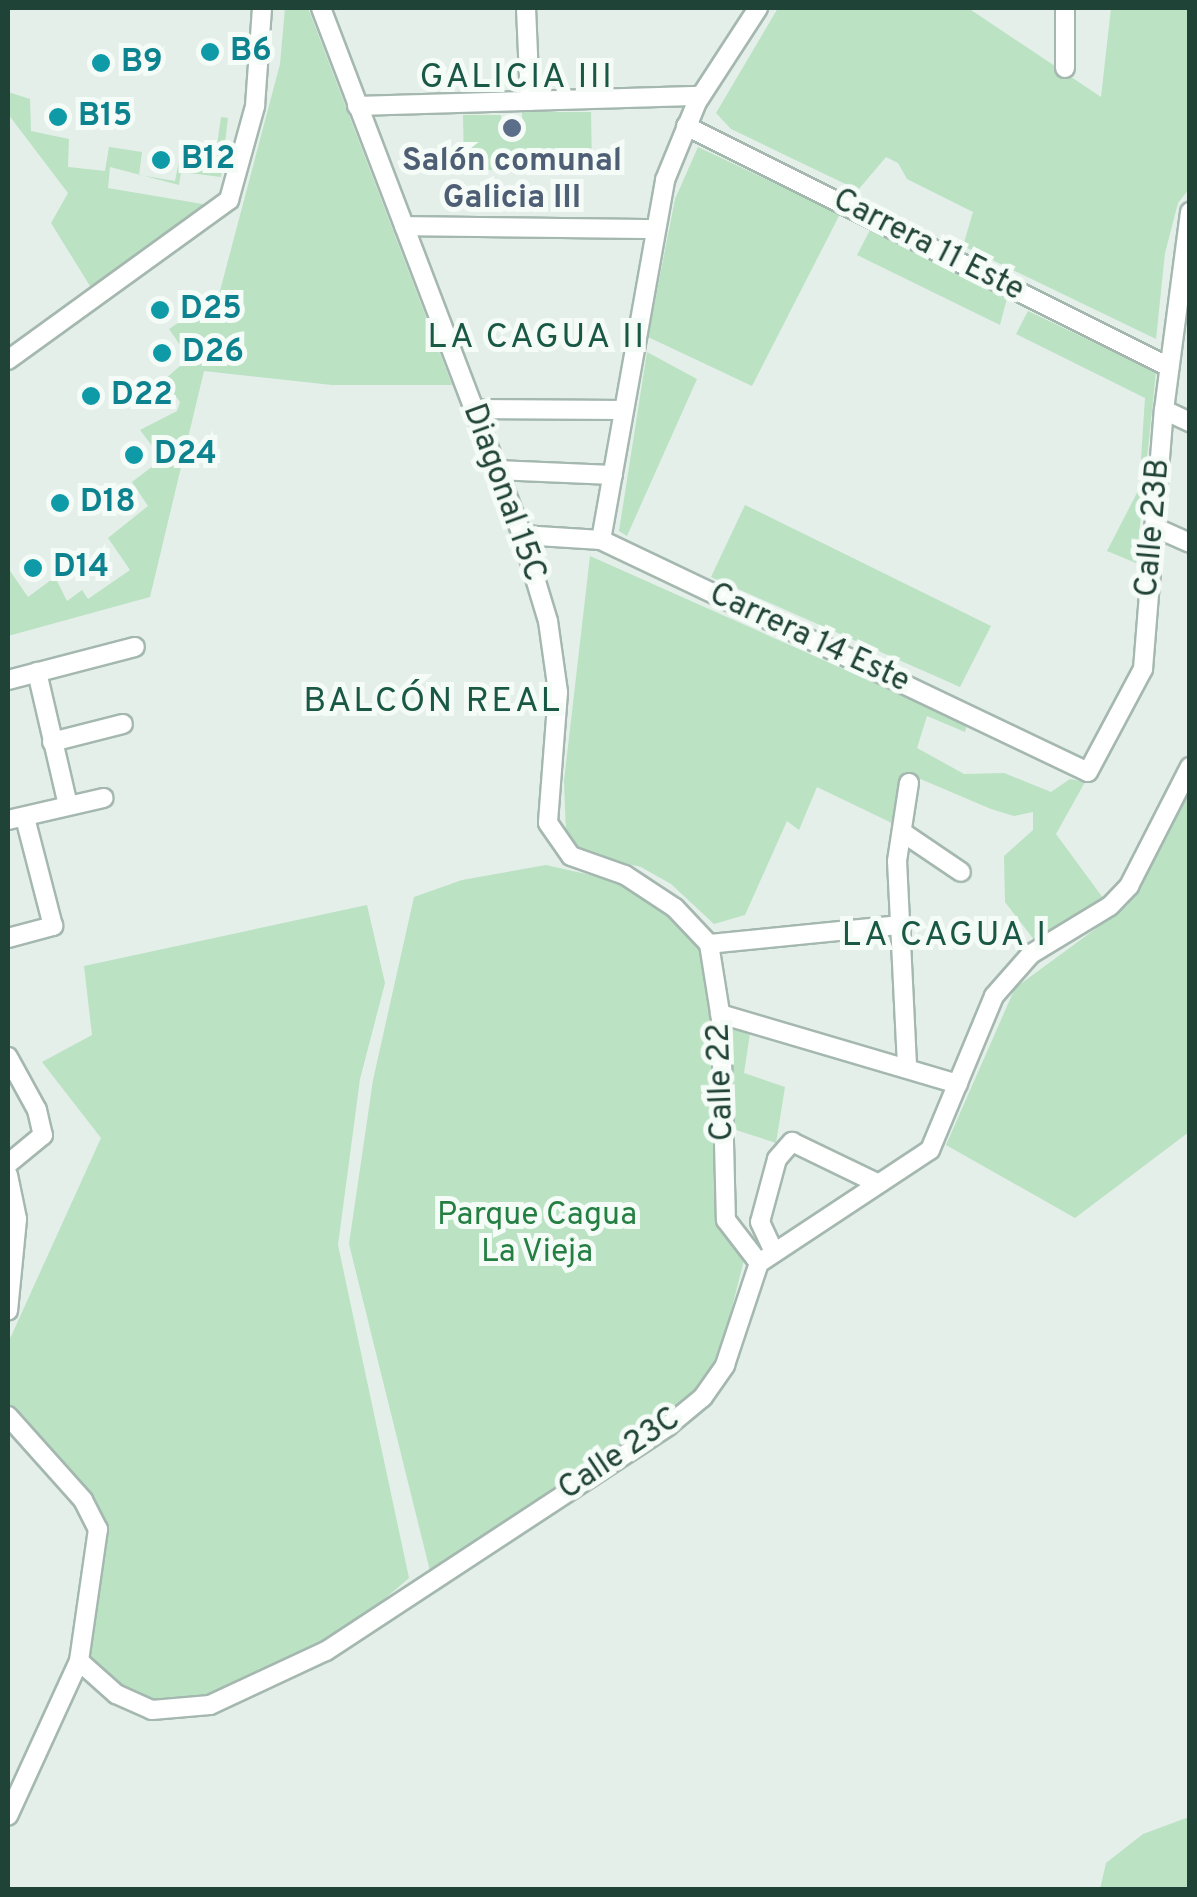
<!DOCTYPE html>
<html>
<head>
<meta charset="utf-8">
<style>
	body { margin:0 }
	#map { position:relative; width:1197px; height:1897px; overflow:hidden; background:#e4efe9; font-family:Overpass,sans-serif }
	div>[style] { position:absolute }
	[style*='--x'] { left:calc(var(--x)*1px); top:calc(var(--y)*1px); width:calc(var(--w)*1px); rotate:calc(var(--a)*1deg) }
	.green>* { inset:0; background:#bae2c3 }
	.roads { filter:drop-shadow(2px 0 #a5b8b0) drop-shadow(-2px 0 #a5b8b0) drop-shadow(0 2px #a5b8b0) drop-shadow(0 -2px #a5b8b0) }
	.minor>* { height:18px; margin:-9px; padding:0 9px; transform-origin:9px; border-radius:9px; background:#fff }
	.dots>* { width:28px; height:28px; translate:-50% -50%; box-sizing:border-box; border:5px solid #f5fbf7; border-radius:50% }
	span { translate:-50% -50%; white-space:nowrap; text-align:center; line-height:1.15; -webkit-text-stroke:10px #f5fbf7; paint-order:stroke }
	.culture-label { font-size:32px; color:#0d838f; font-weight:700 }
	.left { translate:0 -50%; text-align:left }
	.service-label { font-size:32px; color:#4e5e75; font-weight:700 }
	.street-label { font-size:32px; color:#204338 }
	.park-label { font-size:32px; color:#257f43 }
	.neighbourhood-label { font-size:35px; color:#195845; letter-spacing:2.5px }
	.frame { position:absolute; inset:0; border:10px solid #204338; pointer-events:none }
</style>
</head>
<body>
<div id="map">
	<div class="green">
		<i style="clip-path:polygon(285px 8px,308px 8px,452px 385px,332px 385px,204px 371px,150px 597px,8px 636px,8px 568px,28px 597px,55px 577px,67px 601px,82px 590px,88px 599px,130px 570px,108px 538px,148px 506px,132px 482px,162px 459px,140px 430px,177px 411px,180px 402px,164px 380px,189px 358px,169px 329px,206px 304px,216px 306px,280px 64px)"></i>
		<i style="clip-path:polygon(778px 8px,968px 8px,1101px 97px,1111px 8px,1189px 8px,1189px 189px,1178px 203px,1165px 253px,1156px 339px,963px 246px,973px 212px,907px 179px,898px 163px,886px 157px,858px 190px,731px 129px,716px 113px)"></i>
		<i style="clip-path:polygon(8px 92px,30px 99px,31px 131px,69px 139px,68px 167px,105px 171px,109px 147px,142px 152px,139px 175px,175px 181px,180px 156px,215px 159px,221px 117px,228px 118px,221px 177px,181px 172px,179px 185px,110px 167px,108px 188px,214px 206px,95px 294px,51px 223px,68px 193px,8px 114px)"></i>
		<i style="clip-path:polygon(522px 112px,591px 112px,592px 170px,464px 170px,463px 115px,501px 115px,503px 138px,522px 138px)"></i>
		<i style="clip-path:polygon(698px 147px,840px 214px,752px 386px,648px 337px,675px 199px)"></i>
		<i style="clip-path:polygon(870px 230px,1007px 298px,1000px 325px,857px 255px)"></i>
		<i style="clip-path:polygon(1028px 311px,1156px 372px,1136px 563px,1107px 551px,1139px 489px,1145px 398px,1016px 334px)"></i>
		<i style="clip-path:polygon(647px 352px,697px 379px,627px 536px,619px 531px)"></i>
		<i style="clip-path:polygon(745px 505px,991px 626px,960px 687px,711px 577px)"></i>
		<i style="clip-path:polygon(590px 556px,967px 724px,965px 732px,927px 716px,917px 748px,964px 774px,1004px 773px,1051px 792px,1070px 779px,1085px 782px,1056px 834px,1103px 898px,1035px 941px,1005px 902px,1004px 856px,1033px 830px,1033px 812px,1014px 816px,991px 809px,904px 772px,896px 825px,817px 787px,799px 830px,787px 821px,745px 915px,714px 924px,671px 884px,641px 867px,577px 852px,566px 832px,564px 781px)"></i>
		<i style="clip-path:polygon(1189px 785px,1189px 1132px,1075px 1218px,946px 1145px,1015px 988px,1128px 905px)"></i>
		<i style="clip-path:polygon(546px 865px,626px 883px,676px 915px,702px 944px,717px 1019px,723px 1220px,745px 1256px,718px 1363px,698px 1394px,430px 1571px,349px 1244px,373px 1080px,414px 897px,462px 880px)"></i>
		<i style="clip-path:polygon(367px 905px,385px 983px,360px 1079px,338px 1245px,409px 1578px,319px 1655px,216px 1703px,158px 1709px,76px 1664px,97px 1530px,8px 1421px,8px 1343px,101px 1138px,42px 1062px,92px 1035px,84px 966px)"></i>
		<i style="clip-path:polygon(728px 1027px,750px 1033px,744px 1073px,785px 1087px,776px 1143px,733px 1129px)"></i>
		<i style="clip-path:polygon(1189px 1817px,1189px 1889px,1100px 1889px,1106px 1863px,1143px 1834px)"></i>
	</div>
	<div class="roads">
		<div class="minor">
			<i style="--x:321;--y:8;--w:564;--a:69.12"></i>
			<i style="--x:522;--y:535;--w:90;--a:73.2"></i>
			<i style="--x:548;--y:621;--w:72;--a:82"></i>
			<i style="--x:558;--y:692;--w:131;--a:94.4"></i>
			<i style="--x:548;--y:823;--w:40;--a:55.1"></i>
			<i style="--x:571;--y:856;--w:57;--a:19.4"></i>
			<i style="--x:625;--y:875;--w:60;--a:33.4"></i>
			<i style="--x:675;--y:908;--w:50;--a:46.6"></i>
			<i style="--x:526;--y:8;--w:93;--a:87.5"></i>
			<i style="--x:1065;--y:68;--w:60;--a:-90"></i>
			<i style="--x:357;--y:106;--w:344;--a:-1.7"></i>
			<i style="--x:686;--y:126;--w:540;--a:26.52"></i>
			<i style="--x:404;--y:226;--w:252;--a:0.7"></i>
			<i style="--x:8;--y:360;--w:273;--a:-35.9"></i>
			<i style="--x:229;--y:200;--w:98;--a:-74.5"></i>
			<i style="--x:255;--y:106;--w:98;--a:-85.9"></i>
			<i style="--x:473;--y:409;--w:150;--a:0.4"></i>
			<i style="--x:1164;--y:410;--w:29;--a:25"></i>
			<i style="--x:496;--y:470;--w:117;--a:2.4"></i>
			<i style="--x:1154;--y:527;--w:39;--a:24"></i>
			<i style="--x:522;--y:535;--w:79;--a:3.6"></i>
			<i style="--x:601;--y:540;--w:539;--a:25.47"></i>
			<i style="--x:1088;--y:772;--w:117;--a:-61.9"></i>
			<i style="--x:1143;--y:669;--w:260;--a:-85.4"></i>
			<i style="--x:1164;--y:410;--w:200;--a:-82.5"></i>
			<i style="--x:601;--y:540;--w:366;--a:-79.9"></i>
			<i style="--x:665;--y:180;--w:84;--a:-67.7"></i>
			<i style="--x:697;--y:102;--w:112;--a:-57"></i>
			<i style="--x:37;--y:672;--w:137;--a:76.9"></i>
			<i style="--x:8;--y:680;--w:131;--a:-14.6"></i>
			<i style="--x:52;--y:742;--w:73;--a:-14.2"></i>
			<i style="--x:8;--y:820;--w:98;--a:-13"></i>
			<i style="--x:902;--y:832;--w:71;--a:34.1"></i>
			<i style="--x:8;--y:938;--w:47;--a:-14.9"></i>
			<i style="--x:53;--y:926;--w:112;--a:-104.5"></i>
			<i style="--x:709;--y:944;--w:76;--a:80.9"></i>
			<i style="--x:721;--y:1019;--w:201;--a:88.6"></i>
			<i style="--x:726;--y:1220;--w:54;--a:52.5"></i>
			<i style="--x:709;--y:944;--w:191;--a:-5.7"></i>
			<i style="--x:720;--y:1014;--w:248;--a:16.4"></i>
			<i style="--x:8;--y:1057;--w:60;--a:61.3"></i>
			<i style="--x:37;--y:1110;--w:26;--a:77"></i>
			<i style="--x:43;--y:1135;--w:45;--a:140.4"></i>
			<i style="--x:907;--y:1065;--w:204;--a:-92.8"></i>
			<i style="--x:897;--y:861;--w:79;--a:-81.3"></i>
			<i style="--x:8;--y:1175;--w:45;--a:78.4"></i>
			<i style="--x:17;--y:1219;--w:92;--a:95.6"></i>
			<i style="--x:774;--y:1252;--w:33;--a:-115"></i>
			<i style="--x:760;--y:1222;--w:65;--a:-74.9"></i>
			<i style="--x:777;--y:1159;--w:23;--a:-49"></i>
			<i style="--x:792;--y:1142;--w:94;--a:25.8"></i>
			<i style="--x:8;--y:1416;--w:113;--a:48.2"></i>
			<i style="--x:83;--y:1500;--w:33;--a:63"></i>
			<i style="--x:98;--y:1529;--w:133;--a:98.2"></i>
			<i style="--x:79;--y:1661;--w:170;--a:114.6"></i>
			<i style="--x:79;--y:1661;--w:50;--a:41.7"></i>
			<i style="--x:116;--y:1694;--w:39;--a:24"></i>
			<i style="--x:152;--y:1710;--w:58;--a:-4.9"></i>
			<i style="--x:210;--y:1705;--w:128;--a:-25"></i>
			<i style="--x:326;--y:1651;--w:409;--a:-33.3"></i>
			<i style="--x:668;--y:1426;--w:45;--a:-39.6"></i>
			<i style="--x:703;--y:1397;--w:39;--a:-55"></i>
			<i style="--x:725;--y:1365;--w:108;--a:-71.6"></i>
			<i style="--x:759;--y:1263;--w:205;--a:-33.5"></i>
			<i style="--x:930;--y:1150;--w:167;--a:-67.4"></i>
			<i style="--x:994;--y:996;--w:56;--a:-48.6"></i>
			<i style="--x:1031;--y:954;--w:92;--a:-31.3"></i>
			<i style="--x:1110;--y:906;--w:28;--a:-46"></i>
			<i style="--x:1129;--y:886;--w:134;--a:-62.9"></i>
		</div>
	</div>
	<div class="dots">
		<i style="left:210px;top:52px;background:#0f9aa8"></i>
		<i style="left:101px;top:63px;background:#0f9aa8"></i>
		<i style="left:58px;top:117px;background:#0f9aa8"></i>
		<i style="left:512px;top:128px;background:#5c6f8a"></i>
		<i style="left:161px;top:160px;background:#0f9aa8"></i>
		<i style="left:160px;top:310px;background:#0f9aa8"></i>
		<i style="left:162px;top:353px;background:#0f9aa8"></i>
		<i style="left:91px;top:396px;background:#0f9aa8"></i>
		<i style="left:134px;top:455px;background:#0f9aa8"></i>
		<i style="left:60px;top:503px;background:#0f9aa8"></i>
		<i style="left:33px;top:568px;background:#0f9aa8"></i>
	</div>
	<div class="culture-label">
		<span class="left" style="left:230px;top:52px">B6</span>
		<span class="left" style="left:121px;top:63px">B9</span>
		<span class="left" style="left:78px;top:117px">B15</span>
		<span class="left" style="left:181px;top:160px">B12</span>
		<span class="left" style="left:180px;top:310px">D25</span>
		<span class="left" style="left:182px;top:353px">D26</span>
		<span class="left" style="left:111px;top:396px">D22</span>
		<span class="left" style="left:154px;top:455px">D24</span>
		<span class="left" style="left:80px;top:503px">D18</span>
		<span class="left" style="left:53px;top:568px">D14</span>
	</div>
	<div class="service-label">
		<span style="left:512px;top:181px">Salón comunal<br>Galicia III</span>
	</div>
	<div class="street-label">
		<span style="left:928px;top:246px;rotate:27deg">Carrera 11 Este</span>
		<span style="left:503px;top:493px;rotate:70deg">Diagonal 15C</span>
		<span style="left:1154px;top:528px;rotate:-85deg">Calle 23B</span>
		<span style="left:809px;top:639px;rotate:25deg">Carrera 14 Este</span>
		<span style="left:722px;top:1082px;rotate:-92deg">Calle 22</span>
		<span style="left:620px;top:1455px;rotate:-34deg">Calle 23C</span>
	</div>
	<div class="park-label">
		<span style="left:537px;top:1235px">Parque Cagua<br>La Vieja</span>
	</div>
	<div class="neighbourhood-label">
		<span style="left:517px;top:78px">GALICIA III</span>
		<span style="left:537px;top:338px">LA CAGUA II</span>
		<span style="left:433px;top:702px">BALCÓN REAL</span>
		<span style="left:945px;top:936px">LA CAGUA I</span>
	</div>
	<div class="frame"></div>
</div>
</body>
</html>
